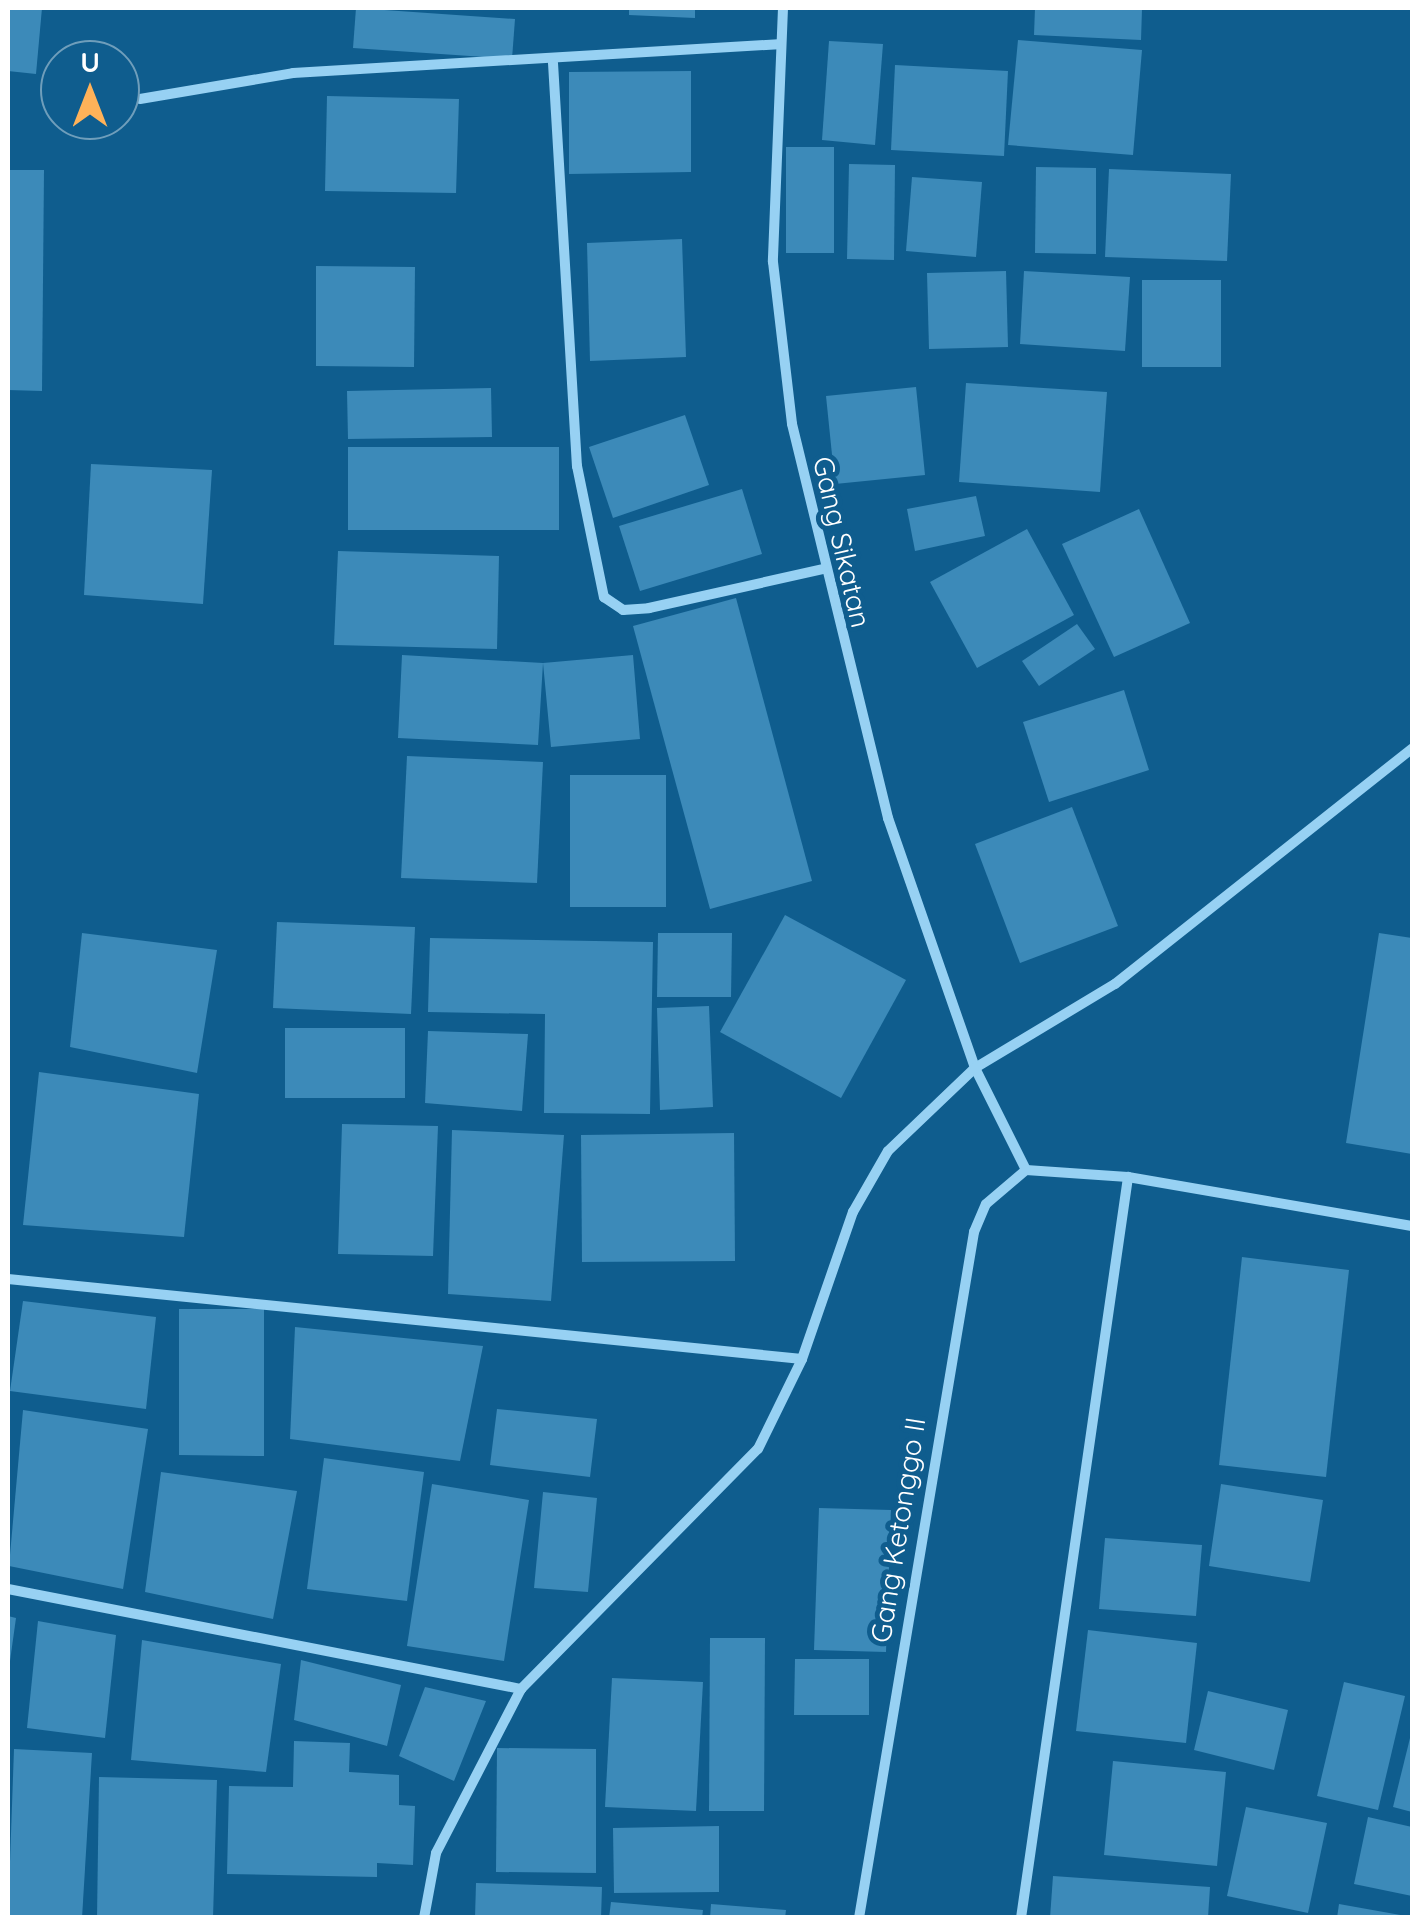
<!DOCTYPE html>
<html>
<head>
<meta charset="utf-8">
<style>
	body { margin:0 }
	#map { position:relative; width:1420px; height:1925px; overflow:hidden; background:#0f5d8e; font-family:Quicksand,sans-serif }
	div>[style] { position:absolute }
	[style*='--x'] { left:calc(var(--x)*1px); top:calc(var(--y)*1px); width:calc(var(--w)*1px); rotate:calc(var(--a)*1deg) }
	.building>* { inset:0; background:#3c8ab9 }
	.street>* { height:10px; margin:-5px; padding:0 5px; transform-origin:5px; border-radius:5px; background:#97d1f3 }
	span { translate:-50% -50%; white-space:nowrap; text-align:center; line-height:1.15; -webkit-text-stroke:10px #0f5d8e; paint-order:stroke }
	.street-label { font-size:28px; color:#fff }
	.frame { position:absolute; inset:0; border:10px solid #fff; pointer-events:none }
	.north { position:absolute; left:40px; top:40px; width:100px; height:100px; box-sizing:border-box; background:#0f5d8e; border:2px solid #6f9ebb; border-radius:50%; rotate:0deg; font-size:28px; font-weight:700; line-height:40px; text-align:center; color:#fff }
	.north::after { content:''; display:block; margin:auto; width:35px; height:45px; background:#ffb259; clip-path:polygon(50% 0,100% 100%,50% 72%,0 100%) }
</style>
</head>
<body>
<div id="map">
	<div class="building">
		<i style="clip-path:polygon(8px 8px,42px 8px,36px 74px,8px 71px)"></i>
		<i style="clip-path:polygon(356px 8px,515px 19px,512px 59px,353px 48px)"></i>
		<i style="clip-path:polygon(629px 8px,695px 8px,695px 18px,629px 15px)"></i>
		<i style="clip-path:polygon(1035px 8px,1142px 8px,1141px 40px,1034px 35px)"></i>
		<i style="clip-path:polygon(1018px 40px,1142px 50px,1133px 155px,1008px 145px)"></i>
		<i style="clip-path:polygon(829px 41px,883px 44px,875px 145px,822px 140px)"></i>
		<i style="clip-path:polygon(895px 65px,1008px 71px,1004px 156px,891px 150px)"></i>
		<i style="clip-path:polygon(691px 71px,691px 172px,569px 174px,569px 72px)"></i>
		<i style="clip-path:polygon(327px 96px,459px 99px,456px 193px,325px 191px)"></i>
		<i style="clip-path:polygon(786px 147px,834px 147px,834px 253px,786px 253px)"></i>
		<i style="clip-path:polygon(849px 164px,895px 165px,894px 260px,847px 259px)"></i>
		<i style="clip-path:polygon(1036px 167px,1096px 168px,1096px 254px,1035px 253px)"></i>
		<i style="clip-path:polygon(1109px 169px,1231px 174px,1227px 261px,1105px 257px)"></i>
		<i style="clip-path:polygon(8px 170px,44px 170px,42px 391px,8px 390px)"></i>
		<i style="clip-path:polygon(912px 177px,982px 182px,976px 257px,906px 251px)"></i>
		<i style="clip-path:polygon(682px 239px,686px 357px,590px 361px,587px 243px)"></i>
		<i style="clip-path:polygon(316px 266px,415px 267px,414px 367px,316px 366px)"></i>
		<i style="clip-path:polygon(1006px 271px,1008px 347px,929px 349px,927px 273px)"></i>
		<i style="clip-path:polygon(1024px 271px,1130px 277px,1125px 351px,1020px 344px)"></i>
		<i style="clip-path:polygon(1142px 280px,1221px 280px,1221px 367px,1142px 367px)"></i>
		<i style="clip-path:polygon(966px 383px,1107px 392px,1100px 492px,959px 482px)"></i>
		<i style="clip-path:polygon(916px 387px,925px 475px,835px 484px,826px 396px)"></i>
		<i style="clip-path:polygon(491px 388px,492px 437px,348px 439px,347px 391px)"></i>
		<i style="clip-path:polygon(685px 415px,709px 485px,613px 518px,589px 447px)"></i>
		<i style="clip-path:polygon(348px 447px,559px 447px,559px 530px,348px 530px)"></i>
		<i style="clip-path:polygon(91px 464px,212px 470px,203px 604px,84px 595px)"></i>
		<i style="clip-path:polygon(742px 489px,762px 554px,640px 591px,619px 526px)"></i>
		<i style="clip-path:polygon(976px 496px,985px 536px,915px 551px,907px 509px)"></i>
		<i style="clip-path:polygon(1139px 509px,1190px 623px,1114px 657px,1062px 544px)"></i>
		<i style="clip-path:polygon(1027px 529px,1074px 615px,977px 668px,930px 582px)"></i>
		<i style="clip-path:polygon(338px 551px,499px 556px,497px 649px,334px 645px)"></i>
		<i style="clip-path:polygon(736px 598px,812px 881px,710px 909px,633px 626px)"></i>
		<i style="clip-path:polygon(1077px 624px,1095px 649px,1039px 686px,1022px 661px)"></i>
		<i style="clip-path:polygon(402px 655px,543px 663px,633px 655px,640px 739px,551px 747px,543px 663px,538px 745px,398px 738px)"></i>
		<i style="clip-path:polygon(1124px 690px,1149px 770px,1049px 802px,1023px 722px)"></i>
		<i style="clip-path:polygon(407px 756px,543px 762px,537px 883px,401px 878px)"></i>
		<i style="clip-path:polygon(570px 775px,666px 775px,666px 907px,570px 907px)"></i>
		<i style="clip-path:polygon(1072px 807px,1118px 926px,1020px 963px,975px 844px)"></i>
		<i style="clip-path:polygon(785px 915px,906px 980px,841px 1098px,720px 1032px)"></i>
		<i style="clip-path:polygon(277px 922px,415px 927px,411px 1014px,273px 1008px)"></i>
		<i style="clip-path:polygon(82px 933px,217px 950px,197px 1073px,70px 1047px)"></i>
		<i style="clip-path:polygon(658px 933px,732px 933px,731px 997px,657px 997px)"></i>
		<i style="clip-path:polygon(1379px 933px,1412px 938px,1412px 1154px,1346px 1143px)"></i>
		<i style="clip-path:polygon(430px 938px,653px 942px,650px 1114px,544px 1113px,545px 1014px,428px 1012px)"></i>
		<i style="clip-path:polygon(709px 1006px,713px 1107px,660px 1110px,657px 1008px)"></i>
		<i style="clip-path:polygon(285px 1028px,405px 1028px,405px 1098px,285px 1098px)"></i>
		<i style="clip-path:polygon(428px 1031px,528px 1034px,522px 1111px,425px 1103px)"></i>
		<i style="clip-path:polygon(39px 1072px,199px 1094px,184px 1237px,23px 1225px)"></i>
		<i style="clip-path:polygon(342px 1124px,438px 1126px,433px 1256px,338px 1254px)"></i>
		<i style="clip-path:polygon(452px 1130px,564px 1135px,551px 1301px,448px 1294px)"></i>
		<i style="clip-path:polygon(734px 1133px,735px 1261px,582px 1262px,581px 1135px)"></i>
		<i style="clip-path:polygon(1242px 1257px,1349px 1270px,1326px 1477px,1219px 1465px)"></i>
		<i style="clip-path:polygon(23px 1301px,156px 1317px,146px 1409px,10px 1391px)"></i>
		<i style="clip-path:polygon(179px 1309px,264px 1309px,264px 1456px,179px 1455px)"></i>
		<i style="clip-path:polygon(295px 1327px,483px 1346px,460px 1461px,290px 1439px)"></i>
		<i style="clip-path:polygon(497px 1409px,597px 1419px,590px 1477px,490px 1465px)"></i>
		<i style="clip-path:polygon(23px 1410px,148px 1429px,123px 1589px,9px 1566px)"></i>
		<i style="clip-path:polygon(324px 1458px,424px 1472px,407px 1601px,307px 1589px)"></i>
		<i style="clip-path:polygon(161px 1472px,297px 1491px,273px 1619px,145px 1592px)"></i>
		<i style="clip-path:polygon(432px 1484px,529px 1500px,504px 1661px,407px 1646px)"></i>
		<i style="clip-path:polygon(1221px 1484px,1323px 1500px,1310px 1582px,1209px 1566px)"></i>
		<i style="clip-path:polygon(543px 1492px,597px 1498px,588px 1592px,534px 1588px)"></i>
		<i style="clip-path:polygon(819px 1508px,891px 1510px,886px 1652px,814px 1650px)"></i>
		<i style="clip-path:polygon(1105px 1538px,1202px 1545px,1196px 1616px,1099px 1609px)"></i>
		<i style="clip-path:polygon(8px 1616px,16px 1618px,10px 1661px,8px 1661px)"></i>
		<i style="clip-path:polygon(38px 1621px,116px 1635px,105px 1738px,27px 1728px)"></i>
		<i style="clip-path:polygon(1088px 1630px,1197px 1643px,1186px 1743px,1076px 1731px)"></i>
		<i style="clip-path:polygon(710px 1638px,765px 1638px,764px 1811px,709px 1811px)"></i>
		<i style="clip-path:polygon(142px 1640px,281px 1664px,266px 1772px,131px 1760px)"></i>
		<i style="clip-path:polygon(795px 1659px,869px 1659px,869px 1715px,794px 1715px)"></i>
		<i style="clip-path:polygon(301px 1660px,401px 1685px,387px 1746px,294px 1720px)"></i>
		<i style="clip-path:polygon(612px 1678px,703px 1682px,696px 1811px,605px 1807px)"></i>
		<i style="clip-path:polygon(1344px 1682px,1405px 1696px,1378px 1810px,1317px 1796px)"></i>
		<i style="clip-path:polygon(425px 1687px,486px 1701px,454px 1781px,399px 1756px)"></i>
		<i style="clip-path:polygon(1208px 1691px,1288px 1710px,1274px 1770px,1194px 1750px)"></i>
		<i style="clip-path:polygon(1411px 1734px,1412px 1734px,1412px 1812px,1393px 1807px)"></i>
		<i style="clip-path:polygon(294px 1741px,350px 1743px,349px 1772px,399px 1775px,399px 1805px,415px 1806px,413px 1865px,377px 1863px,377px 1877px,227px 1874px,229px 1786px,293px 1787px)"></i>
		<i style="clip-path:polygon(497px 1748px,596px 1749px,596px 1873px,496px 1872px)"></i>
		<i style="clip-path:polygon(14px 1749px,92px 1753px,82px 1918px,8px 1918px)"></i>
		<i style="clip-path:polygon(1113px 1761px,1226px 1772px,1217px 1866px,1104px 1855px)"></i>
		<i style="clip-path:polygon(99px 1777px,217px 1780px,213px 1918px,97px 1918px)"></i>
		<i style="clip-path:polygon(1246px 1807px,1327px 1823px,1308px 1913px,1227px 1896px)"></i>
		<i style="clip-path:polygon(1368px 1817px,1412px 1827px,1412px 1896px,1354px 1884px)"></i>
		<i style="clip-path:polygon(719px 1826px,719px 1892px,614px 1893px,613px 1828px)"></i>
		<i style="clip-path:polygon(1053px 1876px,1210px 1887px,1208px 1918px,1050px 1918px)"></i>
		<i style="clip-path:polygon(476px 1883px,602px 1887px,601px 1918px,475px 1918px)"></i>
		<i style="clip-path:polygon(611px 1902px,703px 1910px,702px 1918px,609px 1918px)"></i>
		<i style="clip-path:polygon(711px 1904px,786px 1910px,785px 1918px,710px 1918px)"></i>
		<i style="clip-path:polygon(1339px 1904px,1406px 1916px,1406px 1918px,1337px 1918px)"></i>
	</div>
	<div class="street">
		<i style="--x:783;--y:8;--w:254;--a:92.3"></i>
		<i style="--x:773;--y:262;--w:163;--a:83.3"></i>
		<i style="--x:792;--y:424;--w:406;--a:76.3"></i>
		<i style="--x:888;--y:818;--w:265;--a:70.8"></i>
		<i style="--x:975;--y:1068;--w:114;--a:63.4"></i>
		<i style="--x:553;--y:63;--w:404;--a:86.6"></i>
		<i style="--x:577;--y:466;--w:134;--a:78.4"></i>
		<i style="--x:604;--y:597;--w:23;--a:34"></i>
		<i style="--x:623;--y:610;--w:26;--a:-4"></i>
		<i style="--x:649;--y:608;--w:179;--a:-12.6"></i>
		<i style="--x:140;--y:99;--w:155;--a:-9.6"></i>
		<i style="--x:293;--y:73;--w:486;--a:-3.4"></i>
		<i style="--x:1026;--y:1170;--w:102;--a:3.9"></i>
		<i style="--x:1128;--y:1177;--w:288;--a:9.8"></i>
		<i style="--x:8;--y:1279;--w:798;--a:5.75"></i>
		<i style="--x:8;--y:1589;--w:523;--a:11.03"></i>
		<i style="--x:424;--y:1918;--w:66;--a:-79.5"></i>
		<i style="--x:436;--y:1853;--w:185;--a:-62.6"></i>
		<i style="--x:521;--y:1689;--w:337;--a:-45.4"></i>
		<i style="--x:758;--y:1449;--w:100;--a:-63.9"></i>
		<i style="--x:802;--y:1359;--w:156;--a:-70.9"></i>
		<i style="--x:853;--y:1212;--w:70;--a:-60.2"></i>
		<i style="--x:888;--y:1151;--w:120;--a:-43.7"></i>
		<i style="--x:975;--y:1068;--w:163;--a:-31"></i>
		<i style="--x:1115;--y:984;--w:379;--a:-38.4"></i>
		<i style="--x:859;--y:1918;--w:696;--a:-80.48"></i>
		<i style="--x:974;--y:1232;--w:30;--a:-67"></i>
		<i style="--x:986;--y:1204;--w:52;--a:-40.4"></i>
		<i style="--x:1021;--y:1918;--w:749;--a:-81.78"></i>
	</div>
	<div class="street-label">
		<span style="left:842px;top:542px;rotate:77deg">Gang Sikatan</span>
		<span style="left:898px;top:1530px;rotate:-81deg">Gang Ketonggo II</span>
	</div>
	<div class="frame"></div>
	<div class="north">U</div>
</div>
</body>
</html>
